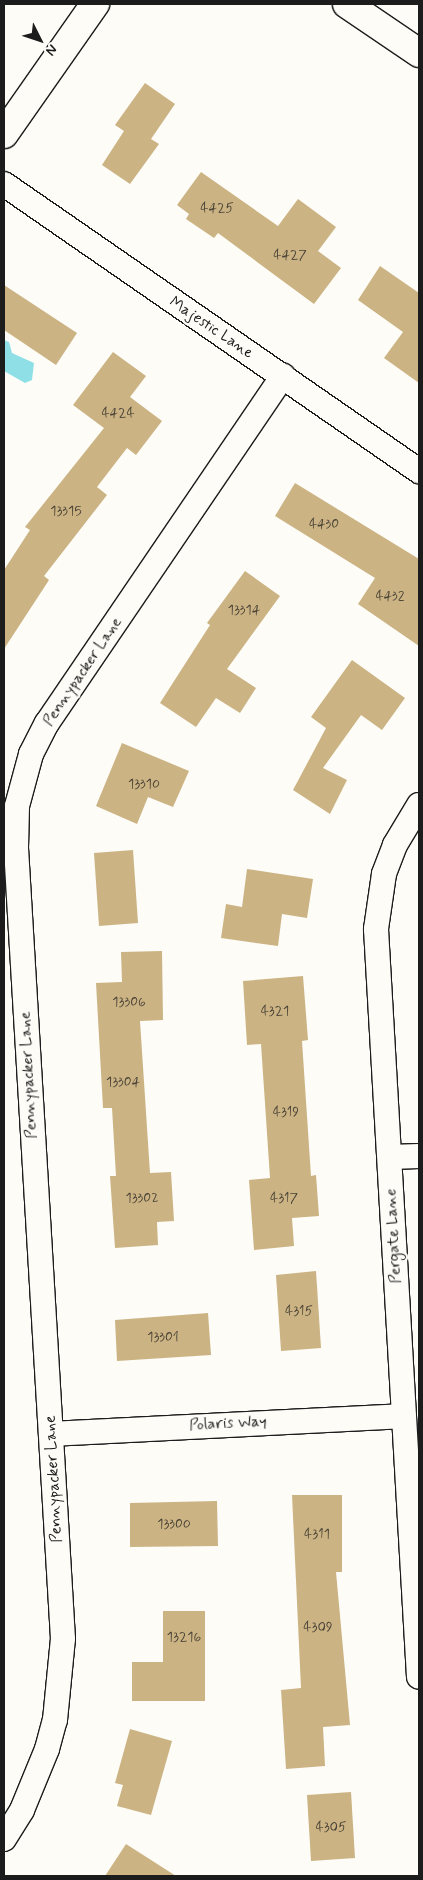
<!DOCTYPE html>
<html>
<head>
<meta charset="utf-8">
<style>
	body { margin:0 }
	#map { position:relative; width:423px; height:1880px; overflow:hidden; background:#fdfcf7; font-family:Mynerve,sans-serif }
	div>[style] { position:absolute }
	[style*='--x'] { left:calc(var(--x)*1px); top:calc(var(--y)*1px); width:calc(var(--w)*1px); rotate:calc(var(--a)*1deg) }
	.water>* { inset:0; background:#8ee0e6 }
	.building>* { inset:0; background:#ccb383 }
	.roads { filter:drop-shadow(1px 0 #1c1c1c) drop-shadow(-1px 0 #1c1c1c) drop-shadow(0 1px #1c1c1c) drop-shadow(0 -1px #1c1c1c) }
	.minor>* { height:24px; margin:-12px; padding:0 12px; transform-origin:12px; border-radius:12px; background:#fdfcf7 }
	.tertiary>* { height:28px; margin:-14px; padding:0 14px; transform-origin:14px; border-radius:14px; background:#fdfcf7 }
	.secondary>* { height:28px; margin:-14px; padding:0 14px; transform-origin:14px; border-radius:14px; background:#fdfcf7 }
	span { translate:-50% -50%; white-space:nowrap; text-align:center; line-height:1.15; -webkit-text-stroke:4.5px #fdfcf7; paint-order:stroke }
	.number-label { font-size:14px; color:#484236 }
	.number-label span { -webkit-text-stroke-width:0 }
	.street-label { font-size:16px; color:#1c1c1c }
	.frame { position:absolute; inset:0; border:5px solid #1c1c1c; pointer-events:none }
	.north { position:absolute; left:15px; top:15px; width:50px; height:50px; -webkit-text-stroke:4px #fdfcf7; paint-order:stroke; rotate:131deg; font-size:14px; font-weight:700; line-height:20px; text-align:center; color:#1c1c1c }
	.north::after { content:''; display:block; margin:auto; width:18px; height:22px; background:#1c1c1c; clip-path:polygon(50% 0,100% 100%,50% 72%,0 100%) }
</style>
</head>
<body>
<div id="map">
	<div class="water">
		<i style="clip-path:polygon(4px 340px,9px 342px,12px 353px,34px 363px,32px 380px,25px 383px,4px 371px)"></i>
	</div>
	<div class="building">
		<i style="clip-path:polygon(145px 83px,175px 104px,151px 139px,159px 144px,130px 184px,102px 165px,124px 131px,115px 125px)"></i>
		<i style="clip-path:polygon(201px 172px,278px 226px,298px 199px,336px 227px,318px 251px,341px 268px,314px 304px,218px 233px,214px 238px,186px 219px,189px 214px,177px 205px)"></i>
		<i style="clip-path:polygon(380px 266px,419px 293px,419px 383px,384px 358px,403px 332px,358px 300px)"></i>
		<i style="clip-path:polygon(4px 285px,77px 333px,56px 365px,4px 330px)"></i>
		<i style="clip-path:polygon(113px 352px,146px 376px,130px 397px,162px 421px,136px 455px,127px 448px,97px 487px,107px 495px,44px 576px,49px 580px,4px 649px,4px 570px,30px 530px,25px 527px,104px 428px,73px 405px)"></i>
		<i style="clip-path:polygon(295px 483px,419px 559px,419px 646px,358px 604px,375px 578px,275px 516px)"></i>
		<i style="clip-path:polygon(245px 571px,280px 596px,227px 669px,256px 688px,240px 713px,216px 698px,196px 727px,160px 703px,210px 625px,207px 623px)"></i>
		<i style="clip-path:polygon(352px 660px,405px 698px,382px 730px,361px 715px,323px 768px,347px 780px,330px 814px,293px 790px,326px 728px,311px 717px)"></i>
		<i style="clip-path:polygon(122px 743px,189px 771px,173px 807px,148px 797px,137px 824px,96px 806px)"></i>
		<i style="clip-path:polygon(133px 850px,138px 923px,99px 926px,94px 853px)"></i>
		<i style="clip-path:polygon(247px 869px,313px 879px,307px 918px,282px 914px,278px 946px,221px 938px,226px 904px,242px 907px)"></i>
		<i style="clip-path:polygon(162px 951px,163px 1020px,140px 1021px,150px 1173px,171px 1172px,174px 1221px,157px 1222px,158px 1245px,115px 1248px,110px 1176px,116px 1176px,112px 1108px,103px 1108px,96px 983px,122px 982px,121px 952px)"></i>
		<i style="clip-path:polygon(303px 976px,308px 1040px,302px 1041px,311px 1176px,316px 1175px,319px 1216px,292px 1218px,294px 1246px,254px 1250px,249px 1180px,270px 1178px,261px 1044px,247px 1045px,243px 981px)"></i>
		<i style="clip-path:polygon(316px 1271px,321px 1348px,281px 1351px,276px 1275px)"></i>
		<i style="clip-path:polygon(208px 1313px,211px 1355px,117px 1361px,115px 1320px)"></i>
		<i style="clip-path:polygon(292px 1495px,342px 1495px,342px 1572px,336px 1572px,350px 1725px,323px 1727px,325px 1766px,286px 1769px,281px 1690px,301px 1688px)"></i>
		<i style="clip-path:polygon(217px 1501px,218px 1546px,130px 1547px,130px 1503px)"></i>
		<i style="clip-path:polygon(163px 1611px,205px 1611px,205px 1701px,132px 1701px,132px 1662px,163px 1662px)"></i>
		<i style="clip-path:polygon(130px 1729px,172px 1741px,151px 1815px,117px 1806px,123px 1785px,115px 1783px)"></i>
		<i style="clip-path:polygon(351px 1792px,355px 1858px,311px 1861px,307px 1795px)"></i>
		<i style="clip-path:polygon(126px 1844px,176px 1876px,105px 1876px)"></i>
	</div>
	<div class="roads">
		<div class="minor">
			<i style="--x:4;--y:184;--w:505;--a:34.67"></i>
			<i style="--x:419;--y:805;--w:47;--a:121"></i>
			<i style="--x:395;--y:845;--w:31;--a:111"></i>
			<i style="--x:384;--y:874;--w:56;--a:98.3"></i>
			<i style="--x:376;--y:929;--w:749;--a:86.71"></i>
			<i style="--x:390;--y:1157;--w:29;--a:-2"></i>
			<i style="--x:52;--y:1434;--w:352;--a:-2.9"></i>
			<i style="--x:4;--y:1839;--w:34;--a:-58"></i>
			<i style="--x:22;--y:1810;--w:66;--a:-67.7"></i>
			<i style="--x:47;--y:1749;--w:30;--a:-75"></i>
			<i style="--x:55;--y:1720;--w:81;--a:-84.4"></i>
			<i style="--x:63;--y:1639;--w:792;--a:-93.4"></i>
			<i style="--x:16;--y:848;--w:42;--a:-88.6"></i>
			<i style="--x:17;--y:806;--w:54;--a:-74.9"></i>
			<i style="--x:31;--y:754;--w:35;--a:-63"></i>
			<i style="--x:47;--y:723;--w:420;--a:-55.8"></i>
		</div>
		<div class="tertiary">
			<i style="--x:4;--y:134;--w:159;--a:-55"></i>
		</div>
		<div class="secondary">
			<i style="--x:347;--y:4;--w:87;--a:34.2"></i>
		</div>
	</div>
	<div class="number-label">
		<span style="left:217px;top:208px">4425</span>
		<span style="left:290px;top:255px">4427</span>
		<span style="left:118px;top:413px">4424</span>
		<span style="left:66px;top:511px">13315</span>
		<span style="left:324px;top:524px">4430</span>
		<span style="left:390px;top:596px">4432</span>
		<span style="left:244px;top:610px">13314</span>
		<span style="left:144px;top:784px">13310</span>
		<span style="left:129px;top:1002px">13306</span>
		<span style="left:275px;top:1011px">4321</span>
		<span style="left:123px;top:1082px">13304</span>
		<span style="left:286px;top:1112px">4319</span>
		<span style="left:142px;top:1198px">13302</span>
		<span style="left:284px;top:1198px">4317</span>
		<span style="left:299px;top:1311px">4315</span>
		<span style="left:163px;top:1337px">13301</span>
		<span style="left:174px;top:1524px">13300</span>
		<span style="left:317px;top:1534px">4311</span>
		<span style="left:318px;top:1627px">4309</span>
		<span style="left:184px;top:1637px">13216</span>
		<span style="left:331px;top:1827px">4305</span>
	</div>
	<div class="street-label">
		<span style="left:211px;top:328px;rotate:34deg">Majestic Lane</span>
		<span style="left:83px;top:672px;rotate:-56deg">Pennypacker Lane</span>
		<span style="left:29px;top:1075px;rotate:-93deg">Pennypacker Lane</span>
		<span style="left:394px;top:1236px;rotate:-93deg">Pergate Lane</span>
		<span style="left:228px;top:1424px;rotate:-3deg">Polaris Way</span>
		<span style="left:54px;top:1479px;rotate:-93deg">Pennypacker Lane</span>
	</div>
	<div class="frame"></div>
	<div class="north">N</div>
</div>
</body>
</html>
